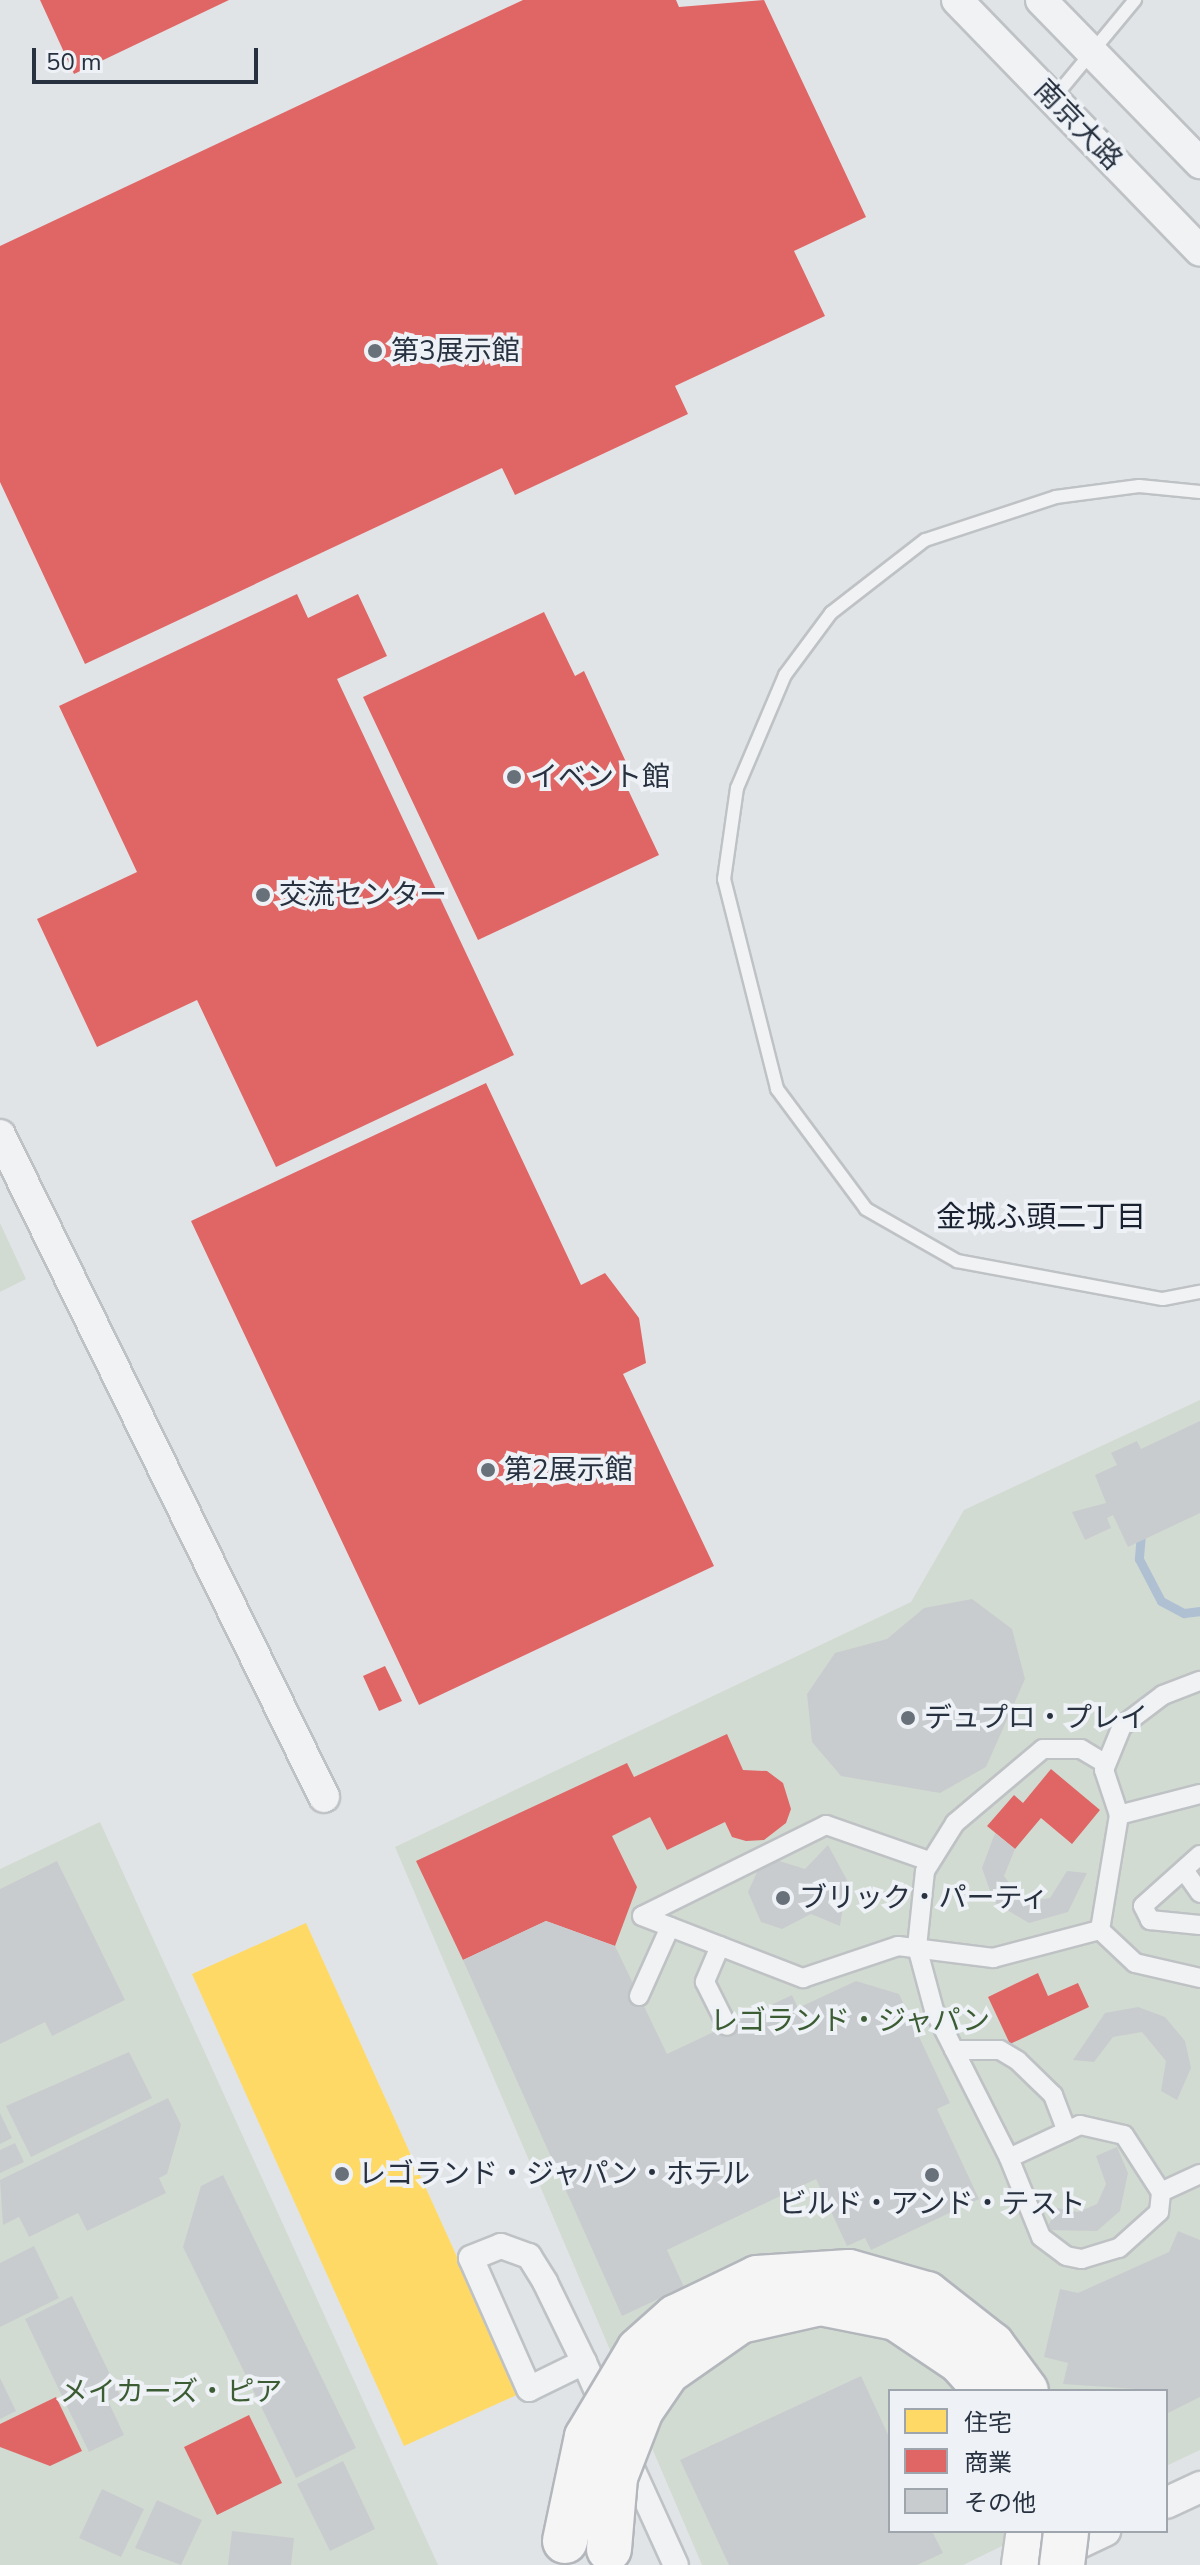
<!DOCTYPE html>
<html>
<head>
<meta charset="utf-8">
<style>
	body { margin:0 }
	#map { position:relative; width:1200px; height:2565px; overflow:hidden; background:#e1e4e7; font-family:"Nunito Sans","Noto Sans JP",sans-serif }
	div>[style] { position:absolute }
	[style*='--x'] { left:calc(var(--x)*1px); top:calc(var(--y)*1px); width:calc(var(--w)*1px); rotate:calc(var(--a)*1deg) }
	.green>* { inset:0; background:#d2dbd2 }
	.homes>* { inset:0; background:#ffd966 }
	.shops>* { inset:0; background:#e06666 }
	.stream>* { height:9px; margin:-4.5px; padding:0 4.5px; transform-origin:4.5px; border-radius:4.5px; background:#afc0d3 }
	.building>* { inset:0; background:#c9cccf }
	.roads { filter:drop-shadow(2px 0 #bfc2c5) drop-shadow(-2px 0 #bfc2c5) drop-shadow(0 2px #bfc2c5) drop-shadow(0 -2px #bfc2c5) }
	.service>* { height:12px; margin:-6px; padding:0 6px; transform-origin:6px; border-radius:6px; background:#f1f2f3 }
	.pedestrian>* { height:18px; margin:-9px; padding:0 9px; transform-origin:9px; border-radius:9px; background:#f1f2f3 }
	.minor>* { height:24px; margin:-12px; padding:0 12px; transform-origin:12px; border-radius:12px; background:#f1f2f3 }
	.tertiary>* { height:30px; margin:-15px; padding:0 15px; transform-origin:15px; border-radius:15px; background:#f1f2f3 }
	.motorway>* { height:44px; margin:-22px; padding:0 22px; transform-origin:22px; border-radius:22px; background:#f5f5f6 }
	.bridges { filter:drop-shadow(2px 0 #b3b7bc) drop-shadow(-2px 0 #b3b7bc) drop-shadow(0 2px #b3b7bc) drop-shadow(0 -2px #b3b7bc) }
	.motorway-bridge>* { height:44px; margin:-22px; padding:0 22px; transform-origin:22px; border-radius:22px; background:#f5f5f6 }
	.dots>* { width:22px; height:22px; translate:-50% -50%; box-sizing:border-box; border:4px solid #eef2f6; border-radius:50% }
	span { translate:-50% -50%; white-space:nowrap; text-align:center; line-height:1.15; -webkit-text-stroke:8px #eef2f6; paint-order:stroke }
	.street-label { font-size:28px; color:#273140 }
	.poi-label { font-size:28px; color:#273140 }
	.left { translate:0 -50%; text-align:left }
	.park-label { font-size:28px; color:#3c5c34 }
	.neighbourhood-label { font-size:30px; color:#1a2231 }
	.legend { position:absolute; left:888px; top:2389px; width:280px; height:144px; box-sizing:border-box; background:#eef2f6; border:2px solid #9ea5ad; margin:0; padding:10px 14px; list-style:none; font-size:24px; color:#273140 }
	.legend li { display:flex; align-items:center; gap:16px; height:40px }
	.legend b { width:40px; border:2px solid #9ea5ad }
	.scale { position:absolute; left:32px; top:48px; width:226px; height:36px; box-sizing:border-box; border:4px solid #273140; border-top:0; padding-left:10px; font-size:24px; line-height:28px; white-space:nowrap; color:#273140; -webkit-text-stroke:6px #eef2f6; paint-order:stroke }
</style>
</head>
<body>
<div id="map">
	<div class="green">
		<i style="clip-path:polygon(0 1223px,26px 1279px,0 1292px)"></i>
		<i style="clip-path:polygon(1200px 1400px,1200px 2450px,1166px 2466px,1166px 2391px,890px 2391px,890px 2531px,1033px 2531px,963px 2565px,702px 2565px,395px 1847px,911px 1602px,964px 1510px)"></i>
		<i style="clip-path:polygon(100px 1822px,438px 2565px,0 2565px,0 1869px)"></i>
	</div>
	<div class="homes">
		<i style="clip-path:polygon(306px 1923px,519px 2394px,404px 2446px,192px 1974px)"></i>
	</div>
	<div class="shops">
		<i style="clip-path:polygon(40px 0,229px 0,74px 74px)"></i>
		<i style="clip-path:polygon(523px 0,676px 0,679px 7px,764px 0,866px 217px,794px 251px,825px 316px,675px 386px,688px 414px,515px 495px,502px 468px,85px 664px,0 482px,0 246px)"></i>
		<i style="clip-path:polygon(297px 594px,308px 618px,358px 594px,387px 656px,337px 679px,514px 1055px,276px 1167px,197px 1000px,97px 1047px,37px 919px,137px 872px,59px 706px)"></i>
		<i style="clip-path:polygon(544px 612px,575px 676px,584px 671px,632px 775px,623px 779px,659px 855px,478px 940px,363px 697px)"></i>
		<i style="clip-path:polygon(486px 1083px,581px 1285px,605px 1273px,639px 1318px,646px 1363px,623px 1374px,714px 1566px,419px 1705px,191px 1221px)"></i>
		<i style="clip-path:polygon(385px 1666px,402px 1701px,379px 1711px,363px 1676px)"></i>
		<i style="clip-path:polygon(727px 1734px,743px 1770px,767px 1771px,783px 1783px,791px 1809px,786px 1823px,764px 1840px,746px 1841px,732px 1837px,725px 1822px,667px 1850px,650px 1817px,612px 1836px,637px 1887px,615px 1946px,546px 1921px,463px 1960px,416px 1861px,627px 1763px,634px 1777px)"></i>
		<i style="clip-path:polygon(1051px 1769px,1100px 1810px,1072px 1844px,1041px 1818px,1015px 1849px,987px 1826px,1014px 1795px,1023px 1803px)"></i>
		<i style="clip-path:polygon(1038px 1973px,1048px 1996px,1078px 1983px,1089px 2007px,1010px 2044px,988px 1997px)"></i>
		<i style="clip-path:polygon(56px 2397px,82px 2451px,50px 2466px,0 2447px,0 2424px)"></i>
		<i style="clip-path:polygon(249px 2415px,282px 2483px,217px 2515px,184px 2447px)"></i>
	</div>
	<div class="stream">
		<i style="--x:1141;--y:1534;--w:25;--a:95"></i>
		<i style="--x:1139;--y:1559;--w:47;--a:62.4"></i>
		<i style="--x:1161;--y:1601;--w:26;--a:28"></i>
		<i style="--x:1184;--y:1613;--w:16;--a:-7"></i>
	</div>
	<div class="building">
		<i style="clip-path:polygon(1200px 1421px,1200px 1513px,1128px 1547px,1113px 1515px,1107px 1518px,1111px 1528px,1085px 1540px,1072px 1512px,1106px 1503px,1095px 1475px,1117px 1465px,1111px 1453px,1137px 1441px,1141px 1449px)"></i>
		<i style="clip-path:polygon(972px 1599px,1012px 1629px,1025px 1679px,986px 1767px,940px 1793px,841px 1776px,812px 1742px,807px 1694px,835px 1653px,887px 1639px,924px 1608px)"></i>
		<i style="clip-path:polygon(995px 1833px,1015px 1849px,1004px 1876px,1024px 1902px,1050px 1898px,1067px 1871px,1087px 1873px,1068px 1912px,1029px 1923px,994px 1902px,982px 1868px)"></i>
		<i style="clip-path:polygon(828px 1845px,847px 1880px,840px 1926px,811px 1914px,782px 1929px,761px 1922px,748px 1892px,757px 1872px,776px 1860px,805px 1869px)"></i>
		<i style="clip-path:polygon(57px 1861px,125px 2000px,52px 2036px,45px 2022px,0 2044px,0 1889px)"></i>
		<i style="clip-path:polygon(546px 1921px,615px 1946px,667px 2054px,792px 1995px,798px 2008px,856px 1981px,899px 1994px,950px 2103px,937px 2109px,979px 2199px,871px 2250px,865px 2238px,847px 2246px,816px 2179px,667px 2250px,684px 2287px,622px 2316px,463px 1960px)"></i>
		<i style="clip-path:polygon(1138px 2007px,1165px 2017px,1185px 2041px,1191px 2068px,1177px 2100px,1161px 2091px,1166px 2061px,1142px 2032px,1113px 2037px,1094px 2062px,1073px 2060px,1105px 2013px)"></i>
		<i style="clip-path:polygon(129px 2052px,152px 2098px,31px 2157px,6px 2106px)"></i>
		<i style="clip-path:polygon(168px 2098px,181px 2125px,167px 2174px,159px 2178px,166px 2193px,87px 2231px,78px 2213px,29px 2237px,19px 2217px,3px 2225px,0 2180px)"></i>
		<i style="clip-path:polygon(0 2113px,12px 2138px,0 2144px)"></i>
		<i style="clip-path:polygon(15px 2143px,24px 2162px,0 2173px,0 2150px)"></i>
		<i style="clip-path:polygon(1117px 2147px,1128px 2173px,1120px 2211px,1097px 2231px,1046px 2230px,1057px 2208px,1078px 2212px,1097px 2204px,1106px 2184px,1096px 2156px)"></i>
		<i style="clip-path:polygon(223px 2175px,356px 2448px,296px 2478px,183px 2247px,201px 2186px)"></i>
		<i style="clip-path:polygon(1178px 2231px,1200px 2240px,1200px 2397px,1166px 2414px,1166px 2391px,1063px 2384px,1068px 2363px,1044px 2357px,1060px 2289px,1078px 2293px,1169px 2252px)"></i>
		<i style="clip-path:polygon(34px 2246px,59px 2298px,0 2327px,0 2263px)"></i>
		<i style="clip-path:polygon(72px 2296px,120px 2395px,108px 2401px,124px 2435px,89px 2452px,25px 2319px)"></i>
		<i style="clip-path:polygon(861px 2376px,890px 2439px,890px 2531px,932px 2531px,943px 2553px,917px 2565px,729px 2565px,680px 2460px)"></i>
		<i style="clip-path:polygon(0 2378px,16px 2411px,0 2419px)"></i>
		<i style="clip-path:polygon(343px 2461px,375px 2529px,330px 2551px,297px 2484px)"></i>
		<i style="clip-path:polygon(102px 2489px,144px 2509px,121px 2557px,79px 2538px)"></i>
		<i style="clip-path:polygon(157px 2500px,202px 2520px,181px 2565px,135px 2548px)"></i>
		<i style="clip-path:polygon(232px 2531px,294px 2538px,291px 2565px,228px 2565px)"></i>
	</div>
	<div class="roads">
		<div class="service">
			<i style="--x:1053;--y:99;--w:129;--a:-50.4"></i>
			<i style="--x:1200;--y:492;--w:61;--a:-174.4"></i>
			<i style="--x:1139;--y:486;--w:84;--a:172.5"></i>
			<i style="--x:1056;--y:497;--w:138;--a:161.8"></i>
			<i style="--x:925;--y:540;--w:119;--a:142.2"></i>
			<i style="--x:831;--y:613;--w:77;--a:126.6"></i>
			<i style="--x:785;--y:675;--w:123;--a:113"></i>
			<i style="--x:737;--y:788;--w:92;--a:98.1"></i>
			<i style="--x:724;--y:879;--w:217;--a:75.8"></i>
			<i style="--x:777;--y:1089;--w:149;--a:53.4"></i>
			<i style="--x:866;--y:1209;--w:105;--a:29.7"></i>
			<i style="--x:957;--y:1261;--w:209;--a:10.5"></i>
			<i style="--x:1163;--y:1299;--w:38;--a:-11"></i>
		</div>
		<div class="pedestrian">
			<i style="--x:1200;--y:1794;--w:84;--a:165.5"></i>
			<i style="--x:1119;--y:1815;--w:117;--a:99.4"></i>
			<i style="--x:1100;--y:1930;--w:48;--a:43.3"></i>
			<i style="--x:1135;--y:1963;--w:67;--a:13"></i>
			<i style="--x:1119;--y:1815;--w:47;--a:-108.4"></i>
			<i style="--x:1104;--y:1770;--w:48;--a:-67.8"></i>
			<i style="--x:1122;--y:1726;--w:51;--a:-37.1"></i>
			<i style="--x:1163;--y:1695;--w:40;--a:-21"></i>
			<i style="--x:1200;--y:1855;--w:76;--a:138.2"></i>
			<i style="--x:1143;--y:1906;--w:16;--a:63"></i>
			<i style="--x:1150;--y:1920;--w:50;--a:5.7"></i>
			<i style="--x:929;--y:1861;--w:109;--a:-160.7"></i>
			<i style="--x:826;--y:1825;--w:205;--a:153.7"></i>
			<i style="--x:642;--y:1916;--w:173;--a:21.1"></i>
			<i style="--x:803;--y:1978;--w:100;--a:-18.6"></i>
			<i style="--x:898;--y:1946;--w:96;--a:7.2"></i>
			<i style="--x:993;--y:1958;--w:111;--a:-14.7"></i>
			<i style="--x:1184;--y:1870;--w:28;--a:55"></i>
			<i style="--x:720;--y:1946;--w:39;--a:113"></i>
			<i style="--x:705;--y:1982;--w:49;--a:63.4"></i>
			<i style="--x:639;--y:1996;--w:76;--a:-65.8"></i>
			<i style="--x:954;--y:2050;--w:46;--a:0"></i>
			<i style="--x:1000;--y:2050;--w:21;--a:31"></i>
			<i style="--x:1018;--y:2061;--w:49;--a:44.2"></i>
			<i style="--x:1053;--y:2095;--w:39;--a:69"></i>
			<i style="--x:1009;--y:2158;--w:85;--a:67.9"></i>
			<i style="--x:1041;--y:2237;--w:31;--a:37"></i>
			<i style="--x:1066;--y:2256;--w:16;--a:11"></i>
			<i style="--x:1082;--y:2259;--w:39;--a:-17"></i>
			<i style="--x:1119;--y:2248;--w:54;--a:-42"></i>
			<i style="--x:1159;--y:2212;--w:20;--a:-84"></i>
			<i style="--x:1161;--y:2192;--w:68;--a:-123"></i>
			<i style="--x:1124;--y:2135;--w:45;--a:-167.2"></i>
			<i style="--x:1080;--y:2125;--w:78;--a:155.1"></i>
			<i style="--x:1009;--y:2158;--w:166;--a:-116.9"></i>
			<i style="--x:934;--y:2010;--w:65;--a:-105.1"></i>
			<i style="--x:917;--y:1947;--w:76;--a:-84"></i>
			<i style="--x:925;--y:1871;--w:57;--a:-58"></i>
			<i style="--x:955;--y:1823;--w:115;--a:-40.1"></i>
			<i style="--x:1043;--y:1749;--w:38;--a:0"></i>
			<i style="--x:1081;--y:1749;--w:27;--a:31"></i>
			<i style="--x:1161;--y:2192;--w:43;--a:-24.8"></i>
		</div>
		<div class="minor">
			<i style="--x:584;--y:2362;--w:61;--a:153.9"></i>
			<i style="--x:529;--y:2389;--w:143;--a:-113.9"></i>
			<i style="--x:471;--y:2258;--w:32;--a:-22"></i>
			<i style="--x:501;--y:2246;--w:30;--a:20"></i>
			<i style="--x:529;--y:2256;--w:31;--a:58"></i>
			<i style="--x:545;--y:2282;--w:89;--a:64"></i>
			<i style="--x:584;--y:2362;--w:57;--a:66.1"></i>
			<i style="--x:624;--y:2451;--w:125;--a:65.5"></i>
		</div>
		<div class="tertiary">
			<i style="--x:957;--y:0;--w:349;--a:45.9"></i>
			<i style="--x:1041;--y:0;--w:228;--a:45.7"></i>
			<i style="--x:0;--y:1135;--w:737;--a:63.92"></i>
			<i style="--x:1166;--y:2503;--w:38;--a:-25"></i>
			<i style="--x:1052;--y:2556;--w:59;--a:-25.3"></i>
		</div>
		<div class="motorway">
			<i style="--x:1024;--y:2565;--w:34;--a:-82"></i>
		</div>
	</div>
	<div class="bridges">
		<div class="motorway-bridge">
			<i style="--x:565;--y:2541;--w:106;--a:-78.1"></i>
			<i style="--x:587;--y:2437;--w:101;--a:-59.1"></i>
			<i style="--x:639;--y:2350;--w:50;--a:-41.7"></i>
			<i style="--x:676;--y:2317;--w:90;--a:-25.7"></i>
			<i style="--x:757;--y:2278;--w:92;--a:-3.7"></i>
			<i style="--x:849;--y:2272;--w:81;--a:15.8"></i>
			<i style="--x:927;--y:2294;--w:83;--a:38.1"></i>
			<i style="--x:992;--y:2345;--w:57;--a:53.5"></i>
			<i style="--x:609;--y:2549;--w:72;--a:-85.2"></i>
			<i style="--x:615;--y:2477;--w:72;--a:-68.8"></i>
			<i style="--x:641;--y:2410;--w:46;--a:-55.6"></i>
			<i style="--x:667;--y:2372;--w:89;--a:-34.9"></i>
			<i style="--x:740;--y:2321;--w:82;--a:-12.7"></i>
			<i style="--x:820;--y:2303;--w:77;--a:11.2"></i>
			<i style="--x:896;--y:2318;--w:77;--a:33.9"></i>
			<i style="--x:960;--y:2361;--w:40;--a:48"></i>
			<i style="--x:1062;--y:2565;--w:34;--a:-83"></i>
		</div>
	</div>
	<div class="dots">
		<i style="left:375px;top:351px;background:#68707a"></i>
		<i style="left:514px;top:777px;background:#68707a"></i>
		<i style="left:263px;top:895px;background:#68707a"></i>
		<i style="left:488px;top:1470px;background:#68707a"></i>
		<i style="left:908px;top:1718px;background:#68707a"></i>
		<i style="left:783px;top:1898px;background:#68707a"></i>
		<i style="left:342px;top:2174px;background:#68707a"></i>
		<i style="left:932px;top:2175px;background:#68707a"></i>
	</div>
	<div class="street-label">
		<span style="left:1078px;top:125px;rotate:46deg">南京大路</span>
	</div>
	<div class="poi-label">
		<span class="left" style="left:391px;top:351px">第3展示館</span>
		<span class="left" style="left:530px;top:777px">イベント館</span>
		<span class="left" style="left:279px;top:895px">交流センター</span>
		<span class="left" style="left:504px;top:1470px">第2展示館</span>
		<span class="left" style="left:924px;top:1718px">デュプロ・プレイ</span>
		<span class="left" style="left:799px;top:1898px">ブリック・パーティ</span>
		<span class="left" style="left:358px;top:2174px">レゴランド・ジャパン・ホテル</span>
		<span style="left:932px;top:2204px">ビルド・アンド・テスト</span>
	</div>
	<div class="park-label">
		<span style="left:850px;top:2021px">レゴランド・ジャパン</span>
		<span style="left:171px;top:2392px">メイカーズ・ピア</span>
	</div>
	<div class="neighbourhood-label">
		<span style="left:1041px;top:1218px">金城ふ頭二丁目</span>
	</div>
	<ul class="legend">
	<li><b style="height:22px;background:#ffd966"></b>住宅</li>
	<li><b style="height:22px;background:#e06666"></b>商業</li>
	<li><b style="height:22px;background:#c9cccf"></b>その他</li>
	</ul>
	<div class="scale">50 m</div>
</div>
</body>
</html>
